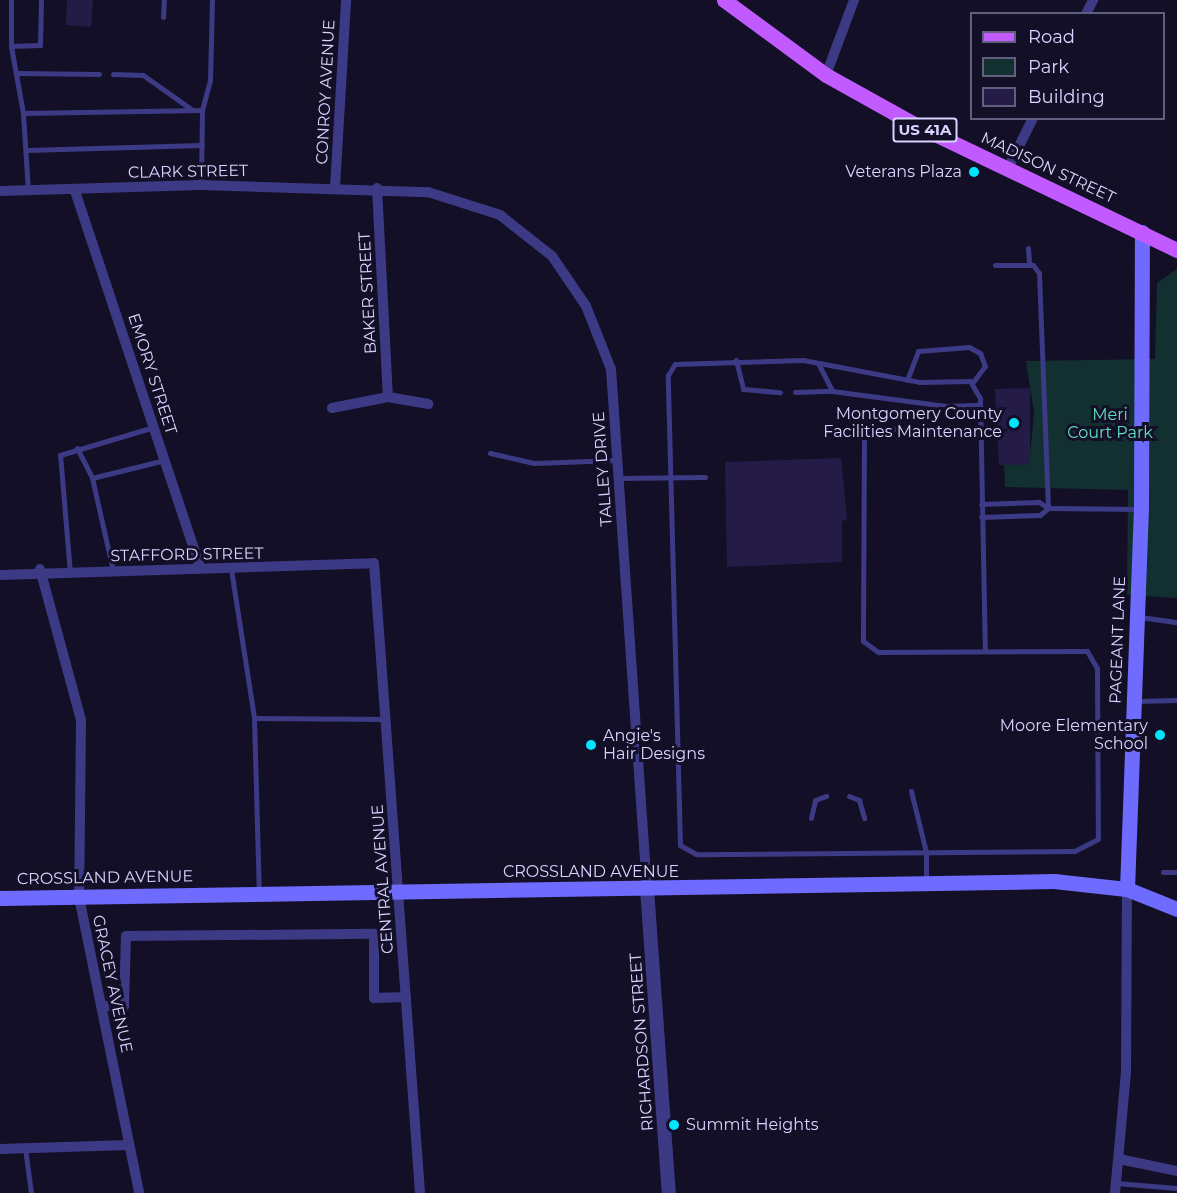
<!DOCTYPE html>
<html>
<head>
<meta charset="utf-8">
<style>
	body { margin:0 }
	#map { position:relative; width:1177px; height:1193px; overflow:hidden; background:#130f26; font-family:Montserrat,sans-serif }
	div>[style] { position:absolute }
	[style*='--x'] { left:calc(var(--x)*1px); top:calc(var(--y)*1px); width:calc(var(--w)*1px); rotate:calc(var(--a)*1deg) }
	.green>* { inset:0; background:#12302f }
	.building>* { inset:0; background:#241b47 }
	.service>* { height:5px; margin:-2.5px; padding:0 2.5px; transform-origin:2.5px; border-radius:2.5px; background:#3d3a85 }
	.minor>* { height:10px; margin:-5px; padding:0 5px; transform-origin:5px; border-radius:5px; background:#3d3a85 }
	.tertiary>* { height:14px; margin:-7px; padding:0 7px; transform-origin:7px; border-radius:7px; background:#3d3a85 }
	.secondary>* { height:15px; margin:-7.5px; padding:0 7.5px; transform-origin:7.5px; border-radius:7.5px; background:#6f6bff }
	.primary>* { height:15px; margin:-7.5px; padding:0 7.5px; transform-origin:7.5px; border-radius:7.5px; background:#c25bff }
	.dots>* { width:16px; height:16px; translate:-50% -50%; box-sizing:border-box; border:3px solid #130f26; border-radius:50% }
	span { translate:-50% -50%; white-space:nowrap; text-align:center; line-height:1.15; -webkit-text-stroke:6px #130f26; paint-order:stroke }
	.shield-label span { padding:2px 4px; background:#130f26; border:2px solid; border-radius:4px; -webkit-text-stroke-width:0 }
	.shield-label { font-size:15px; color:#d9d4ff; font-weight:700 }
	.street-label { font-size:16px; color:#d9d4ff }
	.poi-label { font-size:16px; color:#d9d4ff }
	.right { translate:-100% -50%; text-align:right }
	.left { translate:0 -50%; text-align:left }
	.park-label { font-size:16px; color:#5fe0c0 }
	.legend { position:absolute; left:970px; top:12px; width:195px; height:108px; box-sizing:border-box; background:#130f26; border:2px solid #625e7d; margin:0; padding:8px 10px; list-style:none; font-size:18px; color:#d9d4ff }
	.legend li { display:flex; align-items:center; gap:12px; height:30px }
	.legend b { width:30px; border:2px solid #625e7d }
</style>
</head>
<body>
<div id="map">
	<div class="green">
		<i style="clip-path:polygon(1177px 269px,1177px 598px,1127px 595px,1128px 490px,1005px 487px,1004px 465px,1029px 465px,1034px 413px,1026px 361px,1155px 359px,1157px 283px)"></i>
	</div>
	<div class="building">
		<i style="clip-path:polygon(67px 0,93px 0,91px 27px,66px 25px)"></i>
		<i style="clip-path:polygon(1030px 388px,1030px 465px,999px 465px,995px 389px)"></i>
		<i style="clip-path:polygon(841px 458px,847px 520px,842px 521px,842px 562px,727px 567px,725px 462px)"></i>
	</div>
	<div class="service">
		<i style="--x:11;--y:0;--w:46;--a:90"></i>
		<i style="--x:163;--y:17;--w:17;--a:-87"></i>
		<i style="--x:18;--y:73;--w:81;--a:0.7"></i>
		<i style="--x:113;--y:74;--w:30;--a:2"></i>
		<i style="--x:143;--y:75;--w:59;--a:35.3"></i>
		<i style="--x:202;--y:110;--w:30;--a:-75"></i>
		<i style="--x:210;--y:81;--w:81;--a:-88.6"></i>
		<i style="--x:23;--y:113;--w:68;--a:-100.2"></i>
		<i style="--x:11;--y:46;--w:29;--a:-2"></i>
		<i style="--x:40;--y:45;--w:45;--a:-88.7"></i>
		<i style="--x:27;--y:150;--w:175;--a:-1.6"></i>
		<i style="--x:28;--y:191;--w:78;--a:-93.7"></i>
		<i style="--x:23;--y:113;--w:179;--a:-1"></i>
		<i style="--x:202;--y:110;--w:75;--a:90.8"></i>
		<i style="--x:1028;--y:248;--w:16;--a:86"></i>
		<i style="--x:995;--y:265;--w:38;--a:0"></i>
		<i style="--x:1033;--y:265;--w:10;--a:53"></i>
		<i style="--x:1039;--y:273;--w:235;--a:87.8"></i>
		<i style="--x:736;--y:360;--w:30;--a:76"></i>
		<i style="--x:743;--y:389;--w:37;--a:5"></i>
		<i style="--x:818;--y:363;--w:31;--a:63"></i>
		<i style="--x:907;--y:380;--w:31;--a:-69"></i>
		<i style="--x:918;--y:351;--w:51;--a:-4.5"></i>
		<i style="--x:969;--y:347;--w:13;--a:29"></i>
		<i style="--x:980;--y:353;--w:14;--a:69"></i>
		<i style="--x:985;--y:366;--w:21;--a:127"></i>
		<i style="--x:795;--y:392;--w:37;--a:-2"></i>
		<i style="--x:832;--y:391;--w:115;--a:7.5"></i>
		<i style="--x:946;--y:406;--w:34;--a:-2"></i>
		<i style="--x:980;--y:432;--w:104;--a:-177.8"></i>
		<i style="--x:876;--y:428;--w:14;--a:150"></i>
		<i style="--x:864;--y:435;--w:206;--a:90.3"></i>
		<i style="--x:863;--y:641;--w:19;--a:36"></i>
		<i style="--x:878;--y:652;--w:209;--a:-0.3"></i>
		<i style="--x:1087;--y:651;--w:20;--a:60"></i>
		<i style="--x:1097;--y:668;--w:171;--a:89.7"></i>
		<i style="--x:1098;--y:839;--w:27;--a:153"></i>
		<i style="--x:1074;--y:851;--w:378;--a:179.5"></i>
		<i style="--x:696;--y:854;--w:18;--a:-151"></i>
		<i style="--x:680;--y:845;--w:470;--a:-91.5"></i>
		<i style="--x:668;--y:375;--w:13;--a:-58"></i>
		<i style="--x:675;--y:364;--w:128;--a:-1.8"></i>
		<i style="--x:803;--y:360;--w:118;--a:10.7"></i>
		<i style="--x:919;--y:382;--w:51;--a:-1.1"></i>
		<i style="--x:970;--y:381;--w:20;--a:60"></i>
		<i style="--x:980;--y:398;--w:252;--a:88.9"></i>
		<i style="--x:77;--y:448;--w:34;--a:63"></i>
		<i style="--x:490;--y:453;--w:45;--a:12.8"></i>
		<i style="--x:534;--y:463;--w:83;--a:-2.1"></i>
		<i style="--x:619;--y:478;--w:86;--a:-0.7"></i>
		<i style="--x:981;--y:504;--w:58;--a:-2"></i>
		<i style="--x:1039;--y:502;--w:11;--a:34"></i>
		<i style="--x:1048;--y:508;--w:91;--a:0.6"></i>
		<i style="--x:981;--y:517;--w:59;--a:-1.9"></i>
		<i style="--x:1040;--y:515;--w:11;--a:-41"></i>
		<i style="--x:231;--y:569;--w:151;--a:81.2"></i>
		<i style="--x:254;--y:718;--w:175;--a:88.4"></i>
		<i style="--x:113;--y:571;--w:95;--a:-102.7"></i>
		<i style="--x:92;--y:478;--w:75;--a:-13.9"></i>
		<i style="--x:70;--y:573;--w:118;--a:-94.8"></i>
		<i style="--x:60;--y:455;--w:98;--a:-16.6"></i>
		<i style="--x:1140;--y:617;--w:37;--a:8"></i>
		<i style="--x:1136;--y:701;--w:41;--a:-1.4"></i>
		<i style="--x:254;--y:718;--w:132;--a:0.4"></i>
		<i style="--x:911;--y:791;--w:63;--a:76.2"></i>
		<i style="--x:926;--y:852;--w:30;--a:90"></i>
		<i style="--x:849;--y:796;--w:11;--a:22"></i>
		<i style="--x:859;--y:800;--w:19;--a:74"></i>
		<i style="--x:811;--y:818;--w:18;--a:-77"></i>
		<i style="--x:815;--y:800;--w:12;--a:-20"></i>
		<i style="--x:1163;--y:872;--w:14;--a:0"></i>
		<i style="--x:25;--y:1148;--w:45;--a:82.4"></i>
		<i style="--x:1116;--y:1183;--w:61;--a:4.7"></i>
	</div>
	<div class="minor">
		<i style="--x:1086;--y:14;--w:16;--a:-63"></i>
		<i style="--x:826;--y:75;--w:80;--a:-69.5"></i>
		<i style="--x:1007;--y:170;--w:58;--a:-63.4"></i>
		<i style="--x:335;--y:187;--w:187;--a:-86.6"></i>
		<i style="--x:377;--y:188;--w:209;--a:87"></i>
		<i style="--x:0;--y:191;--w:201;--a:-1.7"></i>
		<i style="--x:201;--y:185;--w:227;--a:1.8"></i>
		<i style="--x:428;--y:192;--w:76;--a:17.7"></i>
		<i style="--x:500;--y:215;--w:66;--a:38.3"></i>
		<i style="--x:552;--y:256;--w:60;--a:55.8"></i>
		<i style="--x:586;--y:306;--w:68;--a:68.4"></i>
		<i style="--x:611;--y:369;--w:521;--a:86.04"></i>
		<i style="--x:75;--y:191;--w:395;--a:71.6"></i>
		<i style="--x:332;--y:408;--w:57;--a:-11.1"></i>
		<i style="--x:388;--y:397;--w:41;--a:9.9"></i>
		<i style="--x:40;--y:569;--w:156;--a:74.8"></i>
		<i style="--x:81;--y:720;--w:177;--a:90.6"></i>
		<i style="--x:79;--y:897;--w:302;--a:78.5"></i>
		<i style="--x:0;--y:575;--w:374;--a:-1.8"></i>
		<i style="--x:374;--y:563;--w:632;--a:85.82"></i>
		<i style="--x:101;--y:1006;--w:23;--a:0"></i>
		<i style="--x:124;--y:1006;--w:70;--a:-88.4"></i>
		<i style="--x:126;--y:936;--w:248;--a:-0.5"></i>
		<i style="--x:374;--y:934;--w:64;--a:90"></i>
		<i style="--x:374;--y:998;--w:32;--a:-2"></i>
		<i style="--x:0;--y:1149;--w:129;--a:-1.8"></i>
		<i style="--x:1119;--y:1159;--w:59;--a:11.7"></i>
		<i style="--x:1115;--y:1193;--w:121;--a:-84.8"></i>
		<i style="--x:1126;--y:1073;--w:184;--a:-89.7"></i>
	</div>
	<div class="tertiary">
		<i style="--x:647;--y:889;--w:305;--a:85.9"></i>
	</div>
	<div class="secondary">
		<i style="--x:1127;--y:889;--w:380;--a:-87.9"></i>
		<i style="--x:1141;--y:509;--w:277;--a:-89.8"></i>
		<i style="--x:0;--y:898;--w:1054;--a:-0.92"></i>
		<i style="--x:1054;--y:881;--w:73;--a:6.3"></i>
		<i style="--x:1127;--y:889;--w:54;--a:21.8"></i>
	</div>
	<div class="primary">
		<i style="--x:724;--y:0;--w:127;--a:36.3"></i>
		<i style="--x:826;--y:75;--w:103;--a:29.1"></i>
		<i style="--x:916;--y:125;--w:289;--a:25.6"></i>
	</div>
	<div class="dots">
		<i style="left:974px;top:172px;background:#00e5ff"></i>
		<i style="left:1014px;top:423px;background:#00e5ff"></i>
		<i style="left:1160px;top:735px;background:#00e5ff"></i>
		<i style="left:591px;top:745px;background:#00e5ff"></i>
		<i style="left:674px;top:1125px;background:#00e5ff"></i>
	</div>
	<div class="shield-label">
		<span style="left:925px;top:130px">US 41A</span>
	</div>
	<div class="street-label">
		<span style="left:326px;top:92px;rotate:-87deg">CONROY AVENUE</span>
		<span style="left:1048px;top:168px;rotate:25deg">MADISON STREET</span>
		<span style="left:188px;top:172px;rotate:-1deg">CLARK STREET</span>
		<span style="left:368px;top:293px;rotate:-93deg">BAKER STREET</span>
		<span style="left:152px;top:374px;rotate:72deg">EMORY STREET</span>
		<span style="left:603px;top:469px;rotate:-94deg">TALLEY DRIVE</span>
		<span style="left:187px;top:555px;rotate:-1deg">STAFFORD STREET</span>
		<span style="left:1118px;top:640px;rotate:-88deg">PAGEANT LANE</span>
		<span style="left:591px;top:872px">CROSSLAND AVENUE</span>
		<span style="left:105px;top:878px;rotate:-1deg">CROSSLAND AVENUE</span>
		<span style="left:383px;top:879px;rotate:-94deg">CENTRAL AVENUE</span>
		<span style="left:112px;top:984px;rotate:78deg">GRACEY AVENUE</span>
		<span style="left:642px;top:1042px;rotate:-94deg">RICHARDSON STREET</span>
	</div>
	<div class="poi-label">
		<span class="right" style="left:962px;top:172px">Veterans Plaza</span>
		<span class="right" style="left:1002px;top:423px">Montgomery County<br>Facilities Maintenance</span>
		<span class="right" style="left:1148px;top:735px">Moore Elementary<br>School</span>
		<span class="left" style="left:603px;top:745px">Angie's<br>Hair Designs</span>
		<span class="left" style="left:686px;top:1125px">Summit Heights</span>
	</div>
	<div class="park-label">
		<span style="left:1110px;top:424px">Meri<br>Court Park</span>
	</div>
	<ul class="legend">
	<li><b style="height:8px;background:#c25bff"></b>Road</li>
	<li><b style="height:16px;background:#12302f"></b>Park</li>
	<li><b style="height:16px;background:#241b47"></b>Building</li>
	</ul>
</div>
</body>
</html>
